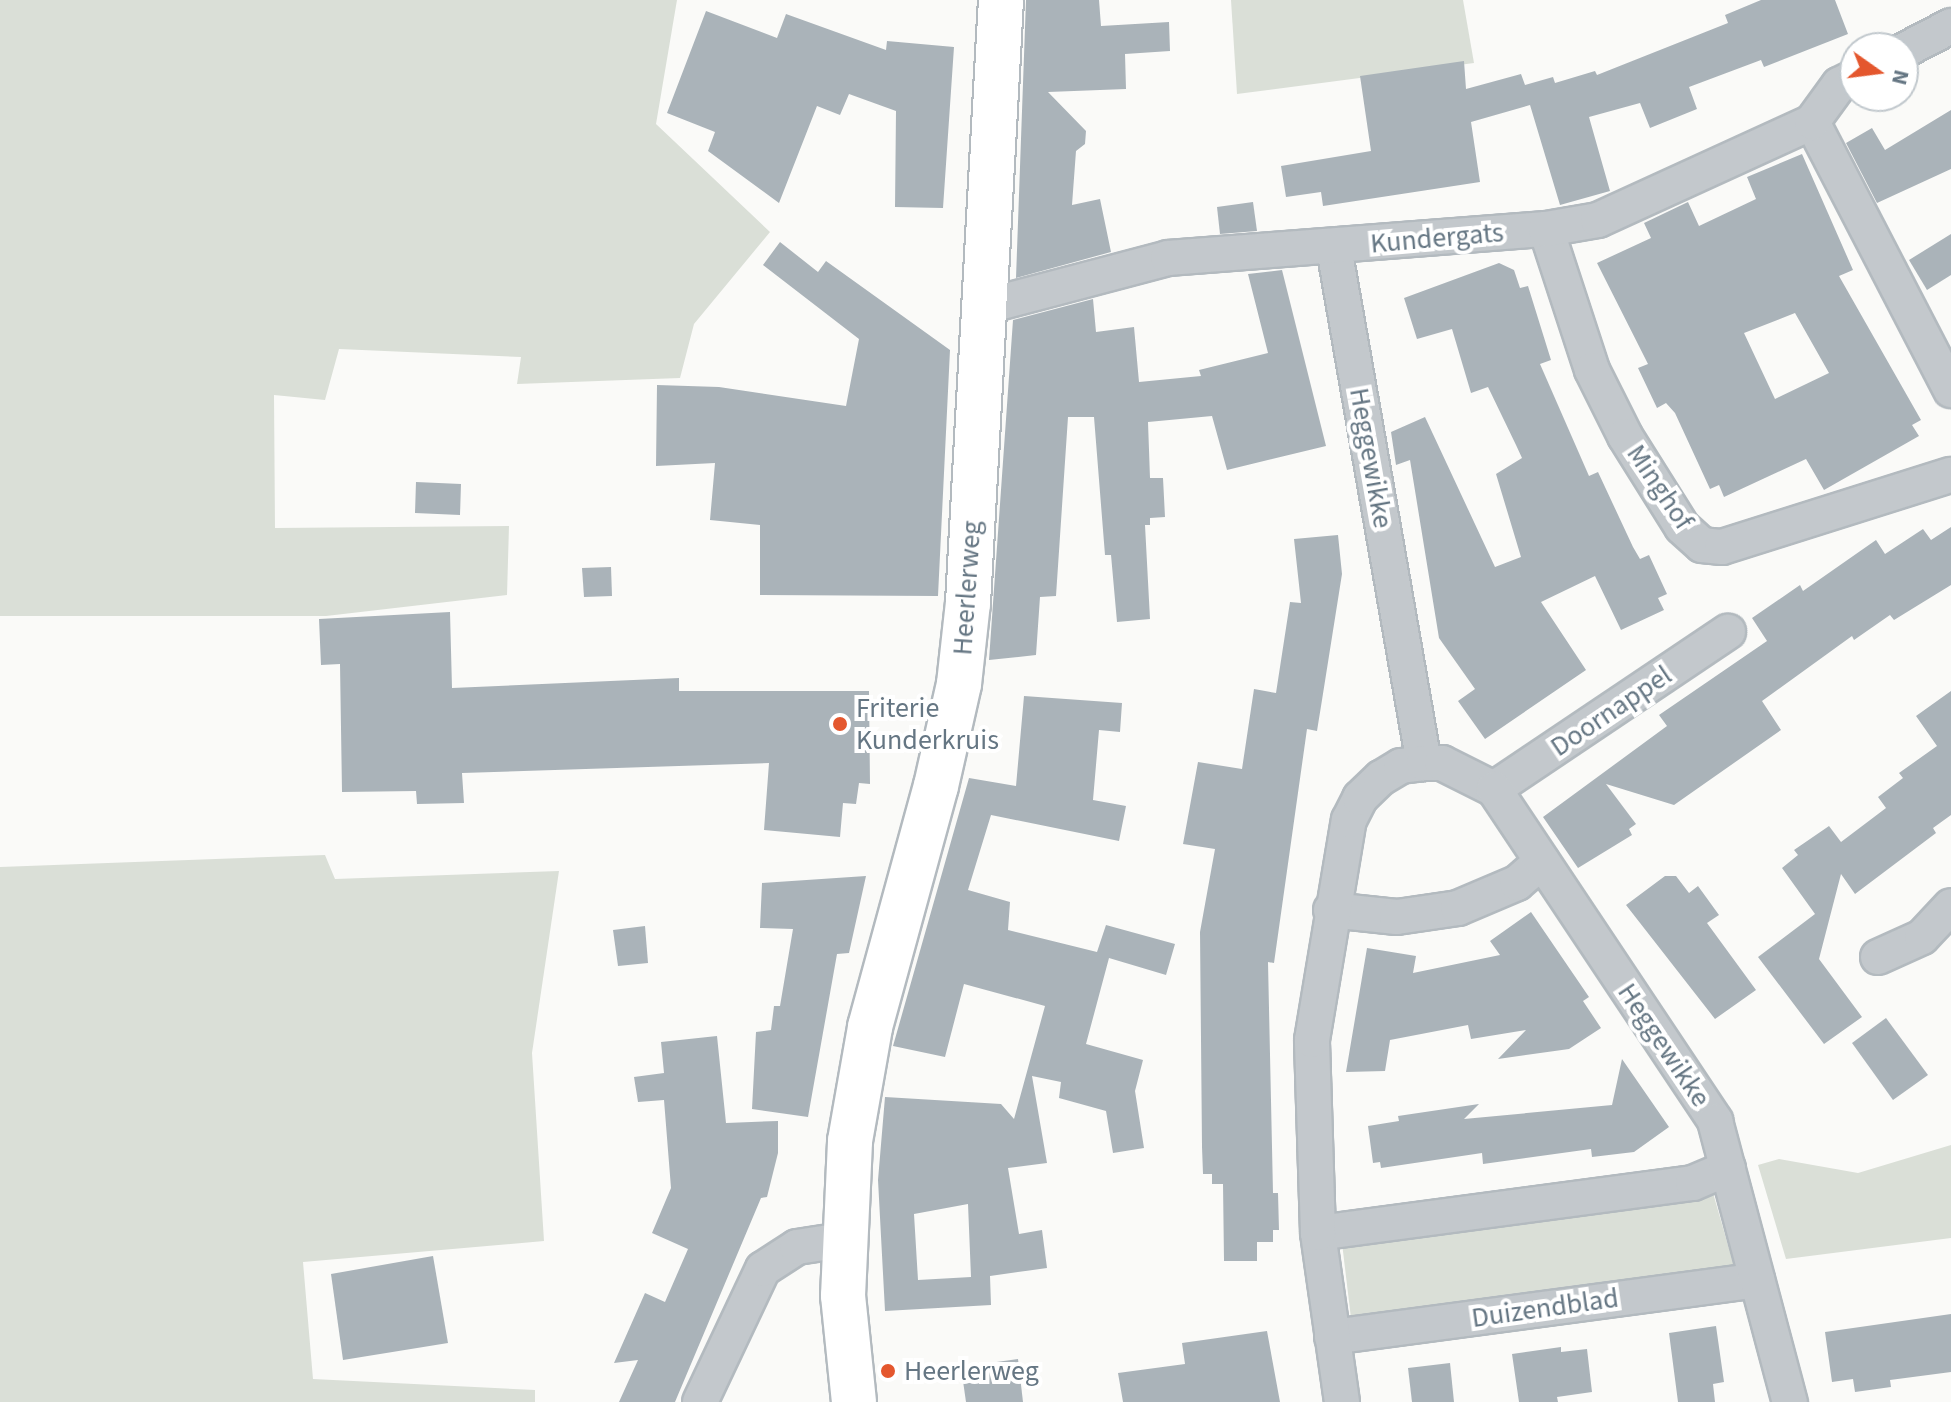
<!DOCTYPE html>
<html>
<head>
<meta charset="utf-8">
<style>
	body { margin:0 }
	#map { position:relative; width:1951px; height:1402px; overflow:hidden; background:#fafaf8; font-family:"Source Sans 3",sans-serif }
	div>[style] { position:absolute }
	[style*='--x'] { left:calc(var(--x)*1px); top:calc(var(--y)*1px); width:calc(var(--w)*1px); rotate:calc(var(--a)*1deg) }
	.green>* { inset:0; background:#dadfd7 }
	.building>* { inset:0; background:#aab3b9 }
	.roads { filter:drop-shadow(2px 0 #b3babf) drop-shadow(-2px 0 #b3babf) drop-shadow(0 2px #b3babf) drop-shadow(0 -2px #b3babf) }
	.minor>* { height:34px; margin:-17px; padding:0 17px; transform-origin:17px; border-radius:17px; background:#c3c8cc }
	.secondary>* { height:44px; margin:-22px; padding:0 22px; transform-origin:22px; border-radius:22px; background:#fff }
	.dots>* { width:22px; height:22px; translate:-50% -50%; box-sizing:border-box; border:4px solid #fff; border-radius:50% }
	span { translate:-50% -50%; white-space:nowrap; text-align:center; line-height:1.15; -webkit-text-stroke:8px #fff; paint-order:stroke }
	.street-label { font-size:28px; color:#657683 }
	.poi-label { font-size:28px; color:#657683 }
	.left { translate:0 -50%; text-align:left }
	.north { position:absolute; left:1839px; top:32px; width:80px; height:80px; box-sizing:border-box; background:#fff; border:2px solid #c1c8cd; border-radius:50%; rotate:104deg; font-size:22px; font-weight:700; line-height:32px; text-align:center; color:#657683 }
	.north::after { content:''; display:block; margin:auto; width:28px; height:36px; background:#e4572e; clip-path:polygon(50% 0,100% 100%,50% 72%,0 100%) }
</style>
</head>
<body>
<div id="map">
	<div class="green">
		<i style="clip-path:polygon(0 0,677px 0,656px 124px,770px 232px,694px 324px,680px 378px,517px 384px,521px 357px,339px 349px,325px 400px,274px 395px,275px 528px,509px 526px,507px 595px,326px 616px,0 616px)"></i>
		<i style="clip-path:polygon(1231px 0,1463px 0,1474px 63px,1237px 94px)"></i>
		<i style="clip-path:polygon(325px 855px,335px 879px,559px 871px,532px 1053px,544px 1241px,303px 1262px,313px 1379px,535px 1390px,535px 1402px,0 1402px,0 867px)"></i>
		<i style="clip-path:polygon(1951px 1145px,1951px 1238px,1786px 1259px,1758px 1165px,1779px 1159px,1858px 1173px)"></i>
		<i style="clip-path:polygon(1713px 1193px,1734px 1266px,1351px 1318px,1342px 1243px)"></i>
	</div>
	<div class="building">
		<i style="clip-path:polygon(1026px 0,1099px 0,1101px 26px,1169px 22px,1170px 51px,1125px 54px,1126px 89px,1048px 92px,1086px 131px,1085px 144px,1076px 151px,1072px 205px,1100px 199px,1111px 252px,1016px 278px)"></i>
		<i style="clip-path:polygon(1761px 0,1835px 0,1848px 34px,1764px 67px,1761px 60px,1689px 87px,1697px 109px,1650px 128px,1640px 103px,1589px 117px,1610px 191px,1560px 205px,1530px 105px,1471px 122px,1480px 182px,1323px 206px,1321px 192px,1286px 197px,1281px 166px,1371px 151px,1360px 76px,1464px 61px,1466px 89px,1521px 74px,1525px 85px,1553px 77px,1555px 83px,1595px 71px,1597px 75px,1728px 23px,1725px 15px)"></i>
		<i style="clip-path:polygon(706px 11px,777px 38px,786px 14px,886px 50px,887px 41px,954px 47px,943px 208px,895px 207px,896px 111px,849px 94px,840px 115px,817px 106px,779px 203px,708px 151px,715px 132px,667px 113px)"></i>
		<i style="clip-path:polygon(1951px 110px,1951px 169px,1877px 203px,1846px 143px,1872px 128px,1885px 150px)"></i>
		<i style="clip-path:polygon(evenodd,1802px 154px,1853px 270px,1839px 276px,1921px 420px,1912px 425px,1919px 436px,1824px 490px,1806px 459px,1724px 497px,1719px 485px,1710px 489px,1675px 413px,1666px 403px,1657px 408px,1638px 368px,1648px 364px,1597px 263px,1651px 238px,1644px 223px,1688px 202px,1699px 226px,1756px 199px,1747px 177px,1802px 154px,1795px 313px,1829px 373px,1775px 399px,1744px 333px,1795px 313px)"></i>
		<i style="clip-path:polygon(1253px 202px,1257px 231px,1220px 234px,1217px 207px)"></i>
		<i style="clip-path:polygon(1951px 234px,1951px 275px,1927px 290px,1909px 260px)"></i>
		<i style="clip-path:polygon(780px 242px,818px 272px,826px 261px,950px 350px,938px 596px,760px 595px,760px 525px,710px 520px,715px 463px,656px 466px,657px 385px,719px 387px,846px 406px,859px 339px,763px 265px)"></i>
		<i style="clip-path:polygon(1499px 263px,1514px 270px,1520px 288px,1528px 286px,1551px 360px,1540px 364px,1589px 476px,1598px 472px,1633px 547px,1640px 559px,1649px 555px,1667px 594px,1658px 598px,1664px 610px,1621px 630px,1595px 576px,1541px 602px,1586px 670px,1485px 739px,1458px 701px,1475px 689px,1439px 638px,1410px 460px,1396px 465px,1391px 432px,1425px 417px,1495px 567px,1521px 557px,1496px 474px,1522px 458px,1516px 445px,1488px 387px,1471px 393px,1452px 329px,1417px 339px,1404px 298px)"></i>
		<i style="clip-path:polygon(1282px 270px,1326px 446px,1227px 470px,1212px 416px,1148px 422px,1150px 478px,1163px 478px,1165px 517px,1150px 518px,1150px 525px,1145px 525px,1150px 619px,1117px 622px,1111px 555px,1105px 555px,1094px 417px,1068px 417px,1056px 596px,1040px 597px,1036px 655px,989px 660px,1013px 320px,1093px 299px,1096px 332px,1134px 327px,1139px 382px,1201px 376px,1199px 370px,1268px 353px,1248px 274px)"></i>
		<i style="clip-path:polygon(416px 482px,461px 484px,460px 515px,415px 513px)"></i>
		<i style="clip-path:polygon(1951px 527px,1951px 585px,1894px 620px,1890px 615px,1854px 640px,1852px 636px,1762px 701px,1781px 730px,1674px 805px,1606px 784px,1636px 824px,1629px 829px,1632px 835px,1578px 868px,1543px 817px,1667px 726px,1659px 715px,1767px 641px,1752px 618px,1800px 585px,1803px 591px,1876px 540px,1885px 554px,1923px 529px,1931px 540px)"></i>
		<i style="clip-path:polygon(1338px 535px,1342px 574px,1322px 700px,1317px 731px,1307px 729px,1274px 963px,1268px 962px,1273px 1193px,1278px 1193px,1279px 1230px,1273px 1230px,1273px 1242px,1257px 1242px,1257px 1261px,1224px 1261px,1223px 1184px,1212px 1184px,1212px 1174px,1203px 1174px,1202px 1147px,1200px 932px,1215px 849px,1183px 844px,1198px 762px,1242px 769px,1254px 689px,1276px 693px,1290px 602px,1301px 603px,1294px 539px)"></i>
		<i style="clip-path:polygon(611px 567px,612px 596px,584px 597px,582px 568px)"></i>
		<i style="clip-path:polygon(450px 612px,452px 688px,679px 678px,679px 691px,869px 691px,870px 784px,859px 783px,856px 804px,843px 803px,840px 837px,764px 830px,769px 763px,462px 773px,464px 803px,417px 804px,416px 791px,342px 792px,340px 664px,321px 665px,319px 619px)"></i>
		<i style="clip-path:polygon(1951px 691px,1951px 815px,1933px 828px,1936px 833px,1855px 894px,1841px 874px,1819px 959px,1862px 1017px,1824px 1044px,1758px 957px,1815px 914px,1782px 868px,1798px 855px,1794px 850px,1829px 826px,1841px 842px,1886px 808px,1878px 797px,1903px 778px,1899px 773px,1937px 746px,1916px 716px)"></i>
		<i style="clip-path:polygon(evenodd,1024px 696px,1122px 703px,1120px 732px,1099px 730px,1093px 800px,1126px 806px,1119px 841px,991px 815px,968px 890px,1010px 902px,1008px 930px,1097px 952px,1106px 925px,1175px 944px,1166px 975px,1109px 958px,1086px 1044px,1143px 1060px,1135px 1091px,1144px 1148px,1113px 1153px,1106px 1111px,1059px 1098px,1061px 1082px,1032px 1076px,1047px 1163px,1008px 1168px,1019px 1234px,1042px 1230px,1047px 1268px,990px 1276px,991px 1305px,885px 1311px,878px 1180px,885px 1097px,1001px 1104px,1014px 1119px,1045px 1006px,964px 984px,945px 1057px,893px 1046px,969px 778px,1016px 786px,1024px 696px,968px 1204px,971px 1277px,918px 1280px,914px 1214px,968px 1204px)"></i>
		<i style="clip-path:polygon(866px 876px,849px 953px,837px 954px,808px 1117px,752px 1109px,756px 1032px,771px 1030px,774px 1006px,780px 1006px,793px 929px,760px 928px,762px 883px)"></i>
		<i style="clip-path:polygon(1665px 876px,1676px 876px,1689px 893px,1698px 886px,1719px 915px,1707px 923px,1756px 990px,1715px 1019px,1626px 905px)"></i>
		<i style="clip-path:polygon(1531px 912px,1589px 997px,1583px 1001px,1601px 1028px,1569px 1049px,1498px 1059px,1526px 1030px,1471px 1039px,1468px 1025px,1390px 1040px,1385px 1071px,1346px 1072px,1367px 948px,1416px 956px,1413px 973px,1500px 955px,1490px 941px)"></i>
		<i style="clip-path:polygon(645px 926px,648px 963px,618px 966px,613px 930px)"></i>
		<i style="clip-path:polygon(1886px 1018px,1928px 1075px,1893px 1100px,1852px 1043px)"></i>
		<i style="clip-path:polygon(717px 1036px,726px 1123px,778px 1121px,778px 1153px,767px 1197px,761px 1198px,675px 1402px,619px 1402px,638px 1360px,614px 1363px,645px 1293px,665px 1302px,688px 1249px,652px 1233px,671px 1188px,664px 1100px,638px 1102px,634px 1077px,664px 1073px,661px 1042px)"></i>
		<i style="clip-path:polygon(1622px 1059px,1669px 1127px,1634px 1152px,1592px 1157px,1591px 1149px,1483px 1164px,1482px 1153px,1381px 1168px,1380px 1162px,1373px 1163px,1368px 1126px,1399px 1121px,1398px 1116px,1479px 1104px,1464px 1119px,1612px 1105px)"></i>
		<i style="clip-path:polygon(433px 1256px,448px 1343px,343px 1360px,331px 1274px)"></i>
		<i style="clip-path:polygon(1951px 1314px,1951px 1372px,1890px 1380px,1891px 1387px,1855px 1392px,1853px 1379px,1832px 1382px,1825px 1332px)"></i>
		<i style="clip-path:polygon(1716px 1326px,1724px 1382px,1713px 1384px,1715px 1402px,1678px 1402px,1669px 1333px)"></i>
		<i style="clip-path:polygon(1267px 1331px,1280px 1402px,1123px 1402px,1118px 1373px,1185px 1364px,1182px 1343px)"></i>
		<i style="clip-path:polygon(1561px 1347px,1561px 1352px,1587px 1349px,1592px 1392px,1557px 1397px,1558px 1402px,1519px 1402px,1512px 1354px)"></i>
		<i style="clip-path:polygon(1018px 1359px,1023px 1402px,966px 1402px,961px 1367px)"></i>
		<i style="clip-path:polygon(1450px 1363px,1454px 1402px,1412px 1402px,1408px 1368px)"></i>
	</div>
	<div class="roads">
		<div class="minor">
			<i style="--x:1903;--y:51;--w:54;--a:-27.5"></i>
			<i style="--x:1812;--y:122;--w:302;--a:62.6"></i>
			<i style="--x:1546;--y:229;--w:148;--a:71.9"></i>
			<i style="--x:1592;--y:370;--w:74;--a:63.4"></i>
			<i style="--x:1625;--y:436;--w:107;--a:57.9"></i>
			<i style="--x:1682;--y:527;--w:27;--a:42"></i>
			<i style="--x:1702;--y:545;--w:20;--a:6"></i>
			<i style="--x:1722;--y:547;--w:240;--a:-17.5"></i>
			<i style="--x:1334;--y:248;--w:523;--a:80.09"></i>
			<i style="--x:983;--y:307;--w:191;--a:-14.8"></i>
			<i style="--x:1168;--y:258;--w:379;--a:-4.4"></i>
			<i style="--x:1546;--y:229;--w:53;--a:-9.8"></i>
			<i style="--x:1598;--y:220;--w:235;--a:-24.6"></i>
			<i style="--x:1812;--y:122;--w:46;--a:-53.9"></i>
			<i style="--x:1839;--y:85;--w:18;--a:-27"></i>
			<i style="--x:1494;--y:789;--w:282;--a:-33.9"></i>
			<i style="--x:1331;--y:910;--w:66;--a:6.1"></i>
			<i style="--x:1397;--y:917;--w:62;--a:-8.4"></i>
			<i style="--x:1458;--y:908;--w:64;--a:-23"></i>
			<i style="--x:1517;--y:883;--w:33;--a:-41"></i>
			<i style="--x:1878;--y:957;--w:48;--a:-24.4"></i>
			<i style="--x:1922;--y:937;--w:42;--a:-46.9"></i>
			<i style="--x:1318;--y:1233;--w:378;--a:-7.6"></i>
			<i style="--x:1693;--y:1183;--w:38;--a:-23"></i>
			<i style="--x:1332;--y:1337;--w:429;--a:-7.6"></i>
			<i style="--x:700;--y:1402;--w:147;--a:-64.7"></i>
			<i style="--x:763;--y:1269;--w:40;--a:-32.9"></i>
			<i style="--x:797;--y:1247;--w:47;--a:-8.7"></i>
			<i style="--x:1342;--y:1402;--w:171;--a:-98.1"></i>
			<i style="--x:1318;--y:1233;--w:193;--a:-91.8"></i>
			<i style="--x:1312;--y:1040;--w:223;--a:-80.5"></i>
			<i style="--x:1349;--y:820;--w:25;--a:-63"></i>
			<i style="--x:1360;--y:798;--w:29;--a:-44"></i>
			<i style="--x:1381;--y:778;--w:23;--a:-31"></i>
			<i style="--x:1401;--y:766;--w:23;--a:-7"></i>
			<i style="--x:1424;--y:763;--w:18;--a:0"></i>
			<i style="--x:1442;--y:763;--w:58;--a:26.6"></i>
			<i style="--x:1494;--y:789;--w:399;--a:56.3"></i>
			<i style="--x:1715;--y:1121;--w:291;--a:75.1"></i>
		</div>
		<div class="secondary">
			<i style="--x:854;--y:1402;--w:107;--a:-95.9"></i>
			<i style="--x:843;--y:1296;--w:155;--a:-87.4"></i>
			<i style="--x:850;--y:1141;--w:116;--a:-80"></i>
			<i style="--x:870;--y:1027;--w:250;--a:-74.7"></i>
			<i style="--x:936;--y:786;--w:105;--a:-77.3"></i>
			<i style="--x:959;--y:684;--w:81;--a:-83.7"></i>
			<i style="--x:968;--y:603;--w:604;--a:-86.87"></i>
		</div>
	</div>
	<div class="dots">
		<i style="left:840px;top:724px;background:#e4572e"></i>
		<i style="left:888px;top:1371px;background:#e4572e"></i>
	</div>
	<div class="street-label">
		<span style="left:1437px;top:238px;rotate:-5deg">Kundergats</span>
		<span style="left:1371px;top:458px;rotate:80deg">Heggewikke</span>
		<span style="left:1660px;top:487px;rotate:56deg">Minghof</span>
		<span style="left:967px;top:588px;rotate:-86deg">Heerlerweg</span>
		<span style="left:1611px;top:711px;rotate:-34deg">Doornappel</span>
		<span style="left:1664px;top:1045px;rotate:56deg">Heggewikke</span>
		<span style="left:1545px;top:1308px;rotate:-8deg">Duizendblad</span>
	</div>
	<div class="poi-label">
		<span class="left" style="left:856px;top:724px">Friterie<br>Kunderkruis</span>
		<span class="left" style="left:904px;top:1371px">Heerlerweg</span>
	</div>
	<div class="north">N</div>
</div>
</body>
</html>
